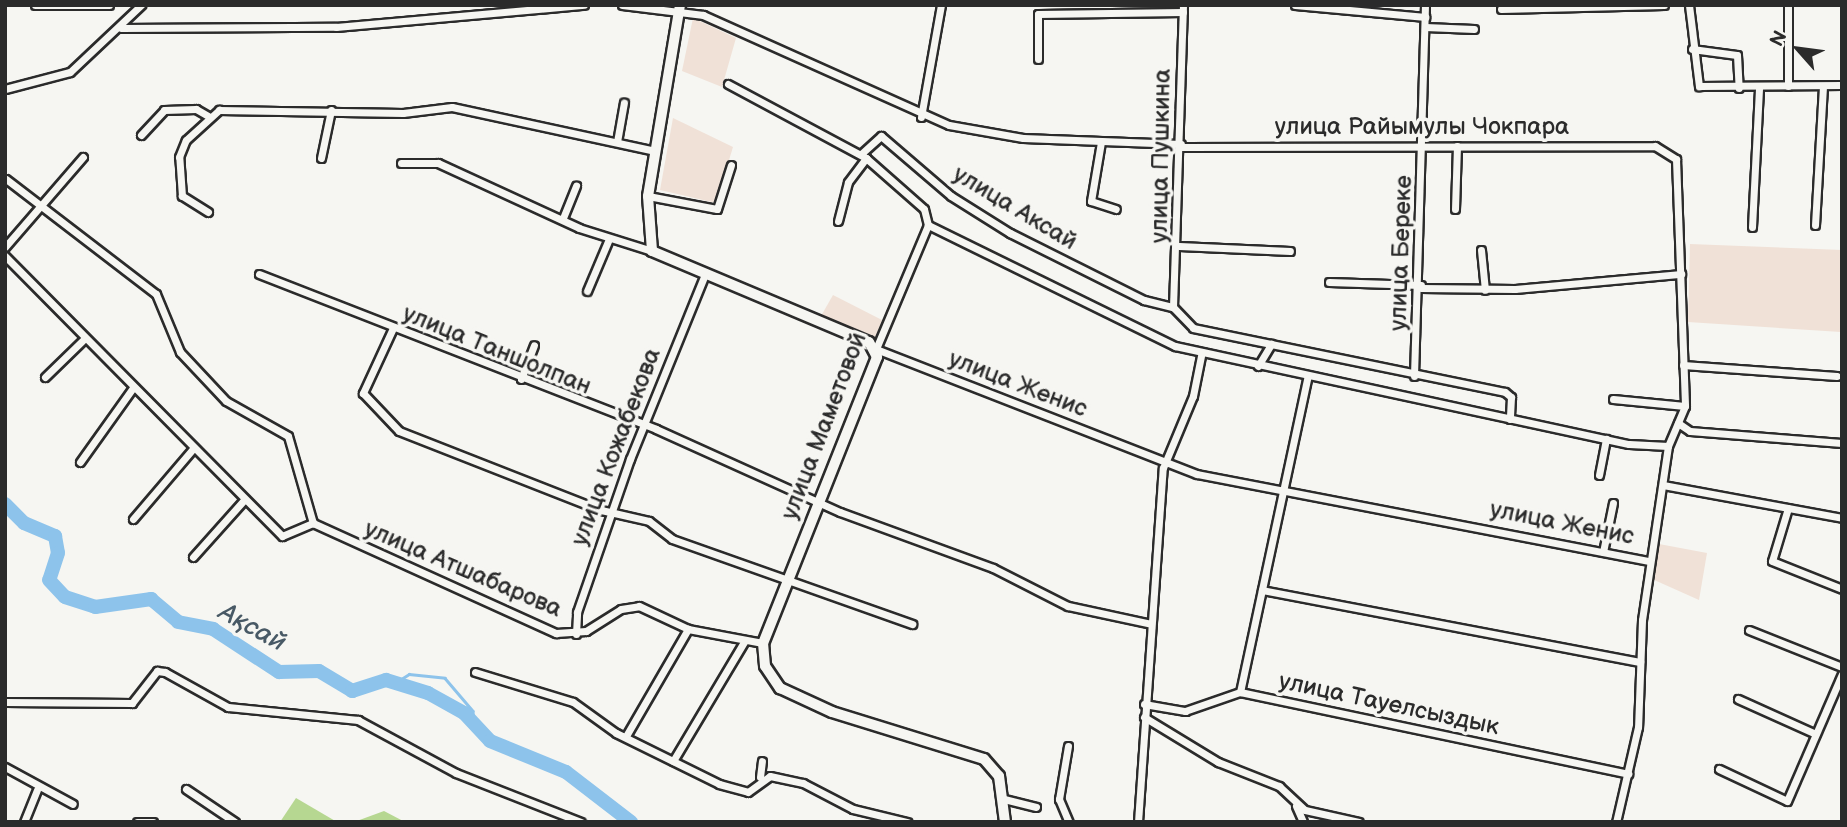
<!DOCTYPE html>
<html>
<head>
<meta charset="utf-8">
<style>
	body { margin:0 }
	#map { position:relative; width:1847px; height:827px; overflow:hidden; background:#f6f6f2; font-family:"Balsamiq Sans",sans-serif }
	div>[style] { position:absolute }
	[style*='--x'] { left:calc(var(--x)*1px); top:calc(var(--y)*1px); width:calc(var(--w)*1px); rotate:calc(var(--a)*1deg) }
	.built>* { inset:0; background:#f0e1d7 }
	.green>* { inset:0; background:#b6d791 }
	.stream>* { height:2.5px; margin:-1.25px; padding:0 1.25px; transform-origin:1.25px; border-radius:1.25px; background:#8dc3eb }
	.river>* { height:14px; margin:-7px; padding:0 7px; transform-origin:7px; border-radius:7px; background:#8dc3eb }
	.roads { filter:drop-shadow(2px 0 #2b2b2b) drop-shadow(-2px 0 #2b2b2b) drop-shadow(0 2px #2b2b2b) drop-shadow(0 -2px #2b2b2b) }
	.minor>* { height:7px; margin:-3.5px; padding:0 3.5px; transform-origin:3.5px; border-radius:3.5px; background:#f6f6f2 }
	.secondary>* { height:10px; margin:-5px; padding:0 5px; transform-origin:5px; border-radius:5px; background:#f6f6f2 }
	span { translate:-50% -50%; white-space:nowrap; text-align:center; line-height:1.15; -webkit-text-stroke:7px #f6f6f2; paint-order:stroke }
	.street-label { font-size:24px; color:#2b2b2b }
	.water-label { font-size:26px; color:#485965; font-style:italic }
	.frame { position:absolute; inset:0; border:7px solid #2b2b2b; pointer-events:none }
	.north { position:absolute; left:1763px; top:14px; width:70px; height:70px; -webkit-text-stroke:5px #f6f6f2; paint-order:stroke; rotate:298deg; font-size:19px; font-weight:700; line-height:28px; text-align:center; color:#2b2b2b }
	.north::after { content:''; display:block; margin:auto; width:24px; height:32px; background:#2b2b2b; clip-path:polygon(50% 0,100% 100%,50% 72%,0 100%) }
</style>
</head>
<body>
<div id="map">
	<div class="built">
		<i style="clip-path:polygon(693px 18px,736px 38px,722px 87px,682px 71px)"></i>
		<i style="clip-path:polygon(673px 118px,733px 147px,716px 203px,660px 190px)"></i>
		<i style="clip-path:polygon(1690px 244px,1842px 250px,1841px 332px,1688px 322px)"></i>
		<i style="clip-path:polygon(833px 295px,882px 320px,875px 338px,821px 316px)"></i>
		<i style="clip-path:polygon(1659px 544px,1707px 553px,1699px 600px,1652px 579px)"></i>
	</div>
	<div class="green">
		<i style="clip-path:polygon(296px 798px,337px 822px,280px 822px)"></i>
		<i style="clip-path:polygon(384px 811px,405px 822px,354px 822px)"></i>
	</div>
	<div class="stream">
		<i style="--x:398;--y:681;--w:13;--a:-32"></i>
		<i style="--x:409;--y:674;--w:36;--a:6"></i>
		<i style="--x:445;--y:678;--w:43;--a:49.7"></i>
		<i style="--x:473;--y:711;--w:14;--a:86"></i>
	</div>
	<div class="river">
		<i style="--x:5;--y:504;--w:27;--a:45"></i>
		<i style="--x:24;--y:523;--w:34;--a:23"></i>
		<i style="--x:55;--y:536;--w:17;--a:80"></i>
		<i style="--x:58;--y:553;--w:28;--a:108"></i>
		<i style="--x:49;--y:580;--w:23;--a:47"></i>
		<i style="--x:65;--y:597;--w:32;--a:18"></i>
		<i style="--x:95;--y:607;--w:57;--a:-8.1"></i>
		<i style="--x:151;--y:599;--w:35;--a:40"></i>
		<i style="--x:178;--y:622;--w:36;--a:11"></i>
		<i style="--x:213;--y:629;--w:79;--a:33.1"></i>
		<i style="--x:279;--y:672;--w:40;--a:-1.4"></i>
		<i style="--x:319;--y:671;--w:39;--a:31"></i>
		<i style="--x:352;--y:691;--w:36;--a:-18"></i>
		<i style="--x:386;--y:680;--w:44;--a:17.2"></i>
		<i style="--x:428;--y:693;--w:41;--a:29.1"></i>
		<i style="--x:464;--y:713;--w:38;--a:47"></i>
		<i style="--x:490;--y:741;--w:82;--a:22.2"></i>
		<i style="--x:566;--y:772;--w:82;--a:37.6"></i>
	</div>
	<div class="roads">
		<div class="minor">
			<i style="--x:35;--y:5;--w:74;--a:0"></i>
			<i style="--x:622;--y:5;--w:82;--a:7"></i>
			<i style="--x:703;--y:15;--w:269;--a:24.1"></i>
			<i style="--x:949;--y:125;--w:75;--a:10"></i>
			<i style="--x:1023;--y:138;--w:158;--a:2.2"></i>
			<i style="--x:1295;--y:5;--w:131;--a:5.3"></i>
			<i style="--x:1689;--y:5;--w:82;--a:83"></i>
			<i style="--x:1699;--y:86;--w:143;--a:-0.4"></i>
			<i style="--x:1501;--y:9;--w:163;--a:-1.4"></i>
			<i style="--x:1425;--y:27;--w:49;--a:2.3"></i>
			<i style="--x:121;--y:28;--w:215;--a:-0.3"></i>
			<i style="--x:336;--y:27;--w:249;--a:-5.1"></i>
			<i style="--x:1692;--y:49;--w:45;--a:7.6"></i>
			<i style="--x:1737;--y:55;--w:33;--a:87"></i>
			<i style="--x:1038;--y:59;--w:45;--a:-90"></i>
			<i style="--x:1038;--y:14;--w:145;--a:-0.8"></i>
			<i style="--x:728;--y:84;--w:157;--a:28.2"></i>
			<i style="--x:866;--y:158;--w:77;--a:41.3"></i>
			<i style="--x:924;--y:209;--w:16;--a:76"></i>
			<i style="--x:928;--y:225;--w:275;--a:26.1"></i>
			<i style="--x:1175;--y:346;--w:464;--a:12.2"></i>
			<i style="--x:1629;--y:444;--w:39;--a:3"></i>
			<i style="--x:1788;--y:86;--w:81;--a:-90"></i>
			<i style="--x:5;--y:89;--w:67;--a:-14.7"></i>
			<i style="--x:70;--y:72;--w:98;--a:-43.3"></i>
			<i style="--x:921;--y:117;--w:114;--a:-79.9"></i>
			<i style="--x:141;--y:135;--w:34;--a:-47"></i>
			<i style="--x:164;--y:110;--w:32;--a:-2"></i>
			<i style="--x:196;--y:109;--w:14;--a:30"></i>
			<i style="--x:617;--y:142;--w:40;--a:-80"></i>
			<i style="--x:1101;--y:142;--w:60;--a:99.6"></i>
			<i style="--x:1091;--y:201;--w:26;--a:18"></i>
			<i style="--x:1181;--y:147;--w:474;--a:-0.1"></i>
			<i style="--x:1655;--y:146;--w:25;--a:32"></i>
			<i style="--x:1676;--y:159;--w:247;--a:87.9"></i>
			<i style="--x:1685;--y:406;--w:43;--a:113"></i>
			<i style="--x:1668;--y:446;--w:176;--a:98.5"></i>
			<i style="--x:1642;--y:620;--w:107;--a:92.1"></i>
			<i style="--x:1638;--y:727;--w:98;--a:103"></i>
			<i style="--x:861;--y:154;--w:27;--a:-42"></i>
			<i style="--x:881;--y:136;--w:92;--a:40.6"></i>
			<i style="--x:951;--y:196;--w:70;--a:32.1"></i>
			<i style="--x:1010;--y:233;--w:150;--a:26.6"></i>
			<i style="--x:1144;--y:300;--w:30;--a:14"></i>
			<i style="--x:1173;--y:307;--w:29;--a:46"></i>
			<i style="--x:1193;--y:328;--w:318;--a:11.6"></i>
			<i style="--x:1505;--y:392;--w:8;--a:40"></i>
			<i style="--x:1511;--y:397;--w:22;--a:93"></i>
			<i style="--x:321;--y:158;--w:49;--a:-78.2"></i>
			<i style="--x:401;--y:163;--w:37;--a:0"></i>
			<i style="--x:438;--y:163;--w:155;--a:24.7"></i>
			<i style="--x:579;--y:228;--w:77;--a:17.5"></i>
			<i style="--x:6;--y:179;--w:189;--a:37.5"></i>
			<i style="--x:156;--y:294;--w:63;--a:67.5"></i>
			<i style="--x:180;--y:352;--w:67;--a:46.8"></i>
			<i style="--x:226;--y:401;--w:71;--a:29.4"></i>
			<i style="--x:288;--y:436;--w:91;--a:74"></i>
			<i style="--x:648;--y:196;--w:70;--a:10.7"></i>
			<i style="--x:717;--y:209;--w:46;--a:-72.3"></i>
			<i style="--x:1455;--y:209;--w:63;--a:-88.2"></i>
			<i style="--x:208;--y:212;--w:31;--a:-148"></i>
			<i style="--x:182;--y:196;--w:39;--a:-94"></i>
			<i style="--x:179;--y:157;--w:18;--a:-68"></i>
			<i style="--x:186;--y:140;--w:45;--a:-42.3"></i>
			<i style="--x:219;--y:110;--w:184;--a:0.9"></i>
			<i style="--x:403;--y:113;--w:49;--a:-7"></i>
			<i style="--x:452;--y:107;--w:208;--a:12.2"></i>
			<i style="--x:563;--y:218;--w:35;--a:-68"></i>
			<i style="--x:838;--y:221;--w:40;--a:-75.6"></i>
			<i style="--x:848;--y:182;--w:30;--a:-53"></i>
			<i style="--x:928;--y:225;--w:134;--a:112.8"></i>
			<i style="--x:876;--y:349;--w:344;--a:21.3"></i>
			<i style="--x:1197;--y:474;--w:461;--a:10.9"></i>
			<i style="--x:1815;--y:225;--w:139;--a:-86.7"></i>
			<i style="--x:1752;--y:227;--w:140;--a:-87.1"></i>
			<i style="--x:1179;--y:246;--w:111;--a:2.6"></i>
			<i style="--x:5;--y:247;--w:119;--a:-49.1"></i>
			<i style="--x:1481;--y:250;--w:40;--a:84.3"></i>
			<i style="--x:5;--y:256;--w:394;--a:45.3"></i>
			<i style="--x:282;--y:536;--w:34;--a:-23"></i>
			<i style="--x:313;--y:523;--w:267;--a:24.4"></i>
			<i style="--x:556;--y:633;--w:30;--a:-4"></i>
			<i style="--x:586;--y:631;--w:41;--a:-32.2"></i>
			<i style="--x:621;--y:609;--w:18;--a:-9"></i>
			<i style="--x:639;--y:606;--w:54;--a:25.1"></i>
			<i style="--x:688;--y:629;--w:76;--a:10.6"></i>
			<i style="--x:259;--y:274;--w:426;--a:21.3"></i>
			<i style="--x:656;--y:429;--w:202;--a:24.3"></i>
			<i style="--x:840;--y:512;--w:163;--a:20.1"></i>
			<i style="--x:993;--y:568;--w:84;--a:26.9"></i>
			<i style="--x:1068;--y:606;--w:85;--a:12.2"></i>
			<i style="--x:1329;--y:282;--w:92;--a:1.9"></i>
			<i style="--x:1421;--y:288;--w:94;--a:0.6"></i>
			<i style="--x:1515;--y:289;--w:167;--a:-5.2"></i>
			<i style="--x:587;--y:291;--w:56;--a:-67.1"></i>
			<i style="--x:1173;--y:307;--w:302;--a:-88.1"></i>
			<i style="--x:393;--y:328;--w:72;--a:114.8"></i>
			<i style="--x:363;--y:393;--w:52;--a:46.5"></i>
			<i style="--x:399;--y:431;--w:217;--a:21.4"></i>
			<i style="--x:601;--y:510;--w:49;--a:12.9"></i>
			<i style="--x:649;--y:521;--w:29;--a:38"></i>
			<i style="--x:672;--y:539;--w:255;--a:19.5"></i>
			<i style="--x:1683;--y:365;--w:154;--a:4.1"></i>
			<i style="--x:1258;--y:366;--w:26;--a:-59"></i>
			<i style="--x:1414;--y:376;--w:371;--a:-88.3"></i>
			<i style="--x:45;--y:377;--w:52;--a:-44.2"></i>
			<i style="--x:521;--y:379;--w:36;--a:-69"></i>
			<i style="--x:1613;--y:399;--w:72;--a:5.6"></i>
			<i style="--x:1678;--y:423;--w:14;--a:34"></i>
			<i style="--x:1690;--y:431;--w:152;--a:4.5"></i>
			<i style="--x:80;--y:462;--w:90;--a:-54.5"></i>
			<i style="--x:1599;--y:475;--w:37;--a:-79"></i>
			<i style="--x:1663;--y:485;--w:182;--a:10.4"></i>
			<i style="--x:1788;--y:508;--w:55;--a:106.8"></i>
			<i style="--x:1772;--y:561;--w:75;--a:21.8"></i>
			<i style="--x:133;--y:519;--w:91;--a:-49.5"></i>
			<i style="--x:1603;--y:552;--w:50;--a:-78.5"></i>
			<i style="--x:193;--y:557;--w:75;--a:-48.2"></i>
			<i style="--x:1262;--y:590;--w:385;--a:10.8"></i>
			<i style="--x:1749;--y:630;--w:100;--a:21.7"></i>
			<i style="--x:576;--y:634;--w:22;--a:-87"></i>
			<i style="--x:577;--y:612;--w:162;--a:-70.9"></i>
			<i style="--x:630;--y:459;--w:196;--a:-67.9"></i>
			<i style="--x:475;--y:672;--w:102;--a:17"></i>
			<i style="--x:573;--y:702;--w:53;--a:35.8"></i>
			<i style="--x:616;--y:733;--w:115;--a:26.3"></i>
			<i style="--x:719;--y:784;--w:30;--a:15"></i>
			<i style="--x:748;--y:792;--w:27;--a:-36"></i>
			<i style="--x:770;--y:776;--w:34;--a:12"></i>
			<i style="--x:803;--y:783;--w:56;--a:27.5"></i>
			<i style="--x:853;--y:809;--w:56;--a:13.5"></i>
			<i style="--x:1240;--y:692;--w:323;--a:-77.9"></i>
			<i style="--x:1738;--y:699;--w:85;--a:24.2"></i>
			<i style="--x:5;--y:702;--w:127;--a:0.5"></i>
			<i style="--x:132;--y:703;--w:41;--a:-52"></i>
			<i style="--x:157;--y:671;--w:8;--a:7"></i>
			<i style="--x:165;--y:672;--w:72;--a:29.1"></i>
			<i style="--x:228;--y:707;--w:131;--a:5.7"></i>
			<i style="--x:358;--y:720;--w:111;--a:28.4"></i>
			<i style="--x:456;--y:773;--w:134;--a:21.4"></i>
			<i style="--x:1144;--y:704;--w:42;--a:9.7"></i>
			<i style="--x:1185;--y:711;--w:58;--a:-19.1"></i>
			<i style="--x:1240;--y:692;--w:397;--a:11.9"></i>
			<i style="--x:1144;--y:717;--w:87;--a:31.3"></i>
			<i style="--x:1218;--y:762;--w:66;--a:21.5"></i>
			<i style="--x:1279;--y:786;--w:35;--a:43"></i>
			<i style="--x:1305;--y:810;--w:55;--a:12.5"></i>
			<i style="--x:626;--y:736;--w:124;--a:-59.9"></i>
			<i style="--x:1068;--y:746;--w:54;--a:99.6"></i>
			<i style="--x:1059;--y:799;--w:25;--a:67"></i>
			<i style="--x:673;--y:761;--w:139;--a:-59.2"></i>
			<i style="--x:5;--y:767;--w:77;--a:28.6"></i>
			<i style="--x:1719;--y:769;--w:75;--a:25.2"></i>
			<i style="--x:1787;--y:801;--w:138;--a:-66.6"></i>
			<i style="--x:760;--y:777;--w:16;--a:-83"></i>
			<i style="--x:186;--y:789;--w:59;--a:34"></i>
			<i style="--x:1004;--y:799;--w:33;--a:14"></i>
			<i style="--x:1296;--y:806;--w:17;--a:66"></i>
			<i style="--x:24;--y:822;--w:35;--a:-68"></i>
			<i style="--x:137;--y:822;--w:16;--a:0"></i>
			<i style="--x:1138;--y:822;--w:355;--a:-86"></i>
			<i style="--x:1163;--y:468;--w:78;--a:-67.4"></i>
			<i style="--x:1193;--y:396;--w:41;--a:-78.7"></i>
		</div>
		<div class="secondary">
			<i style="--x:680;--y:5;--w:194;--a:99.5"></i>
			<i style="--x:648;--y:196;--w:55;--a:85.8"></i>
			<i style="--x:652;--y:251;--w:235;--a:22.8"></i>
			<i style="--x:869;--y:342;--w:17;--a:62"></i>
			<i style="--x:877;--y:357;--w:308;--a:111.7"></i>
			<i style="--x:763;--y:643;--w:23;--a:85"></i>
			<i style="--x:765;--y:666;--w:27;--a:56"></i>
			<i style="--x:780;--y:688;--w:57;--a:24.8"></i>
			<i style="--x:832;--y:712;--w:159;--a:17.2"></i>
			<i style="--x:984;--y:759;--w:23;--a:49"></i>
			<i style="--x:999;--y:776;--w:46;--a:82.6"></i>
		</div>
	</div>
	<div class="street-label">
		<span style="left:1422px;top:127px">улица Райымулы Чокпара</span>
		<span style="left:1161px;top:156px;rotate:-89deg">улица Пушкина</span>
		<span style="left:1015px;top:208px;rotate:31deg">улица Аксай</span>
		<span style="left:1401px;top:253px;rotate:-88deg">улица Береке</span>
		<span style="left:497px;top:350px;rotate:22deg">улица Таншолпан</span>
		<span style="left:1018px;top:384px;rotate:21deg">улица Женис</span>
		<span style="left:824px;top:426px;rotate:-69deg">улица Маметовой</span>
		<span style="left:616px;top:447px;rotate:-69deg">улица Кожабекова</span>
		<span style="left:1562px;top:523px;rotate:11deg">улица Женис</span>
		<span style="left:463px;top:569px;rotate:23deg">улица Атшабарова</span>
		<span style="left:1389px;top:704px;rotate:12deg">улица Тауелсыздык</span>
	</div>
	<div class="water-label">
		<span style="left:252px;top:628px;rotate:29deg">Ақсай</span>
	</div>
	<div class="frame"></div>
	<div class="north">N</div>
</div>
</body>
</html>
